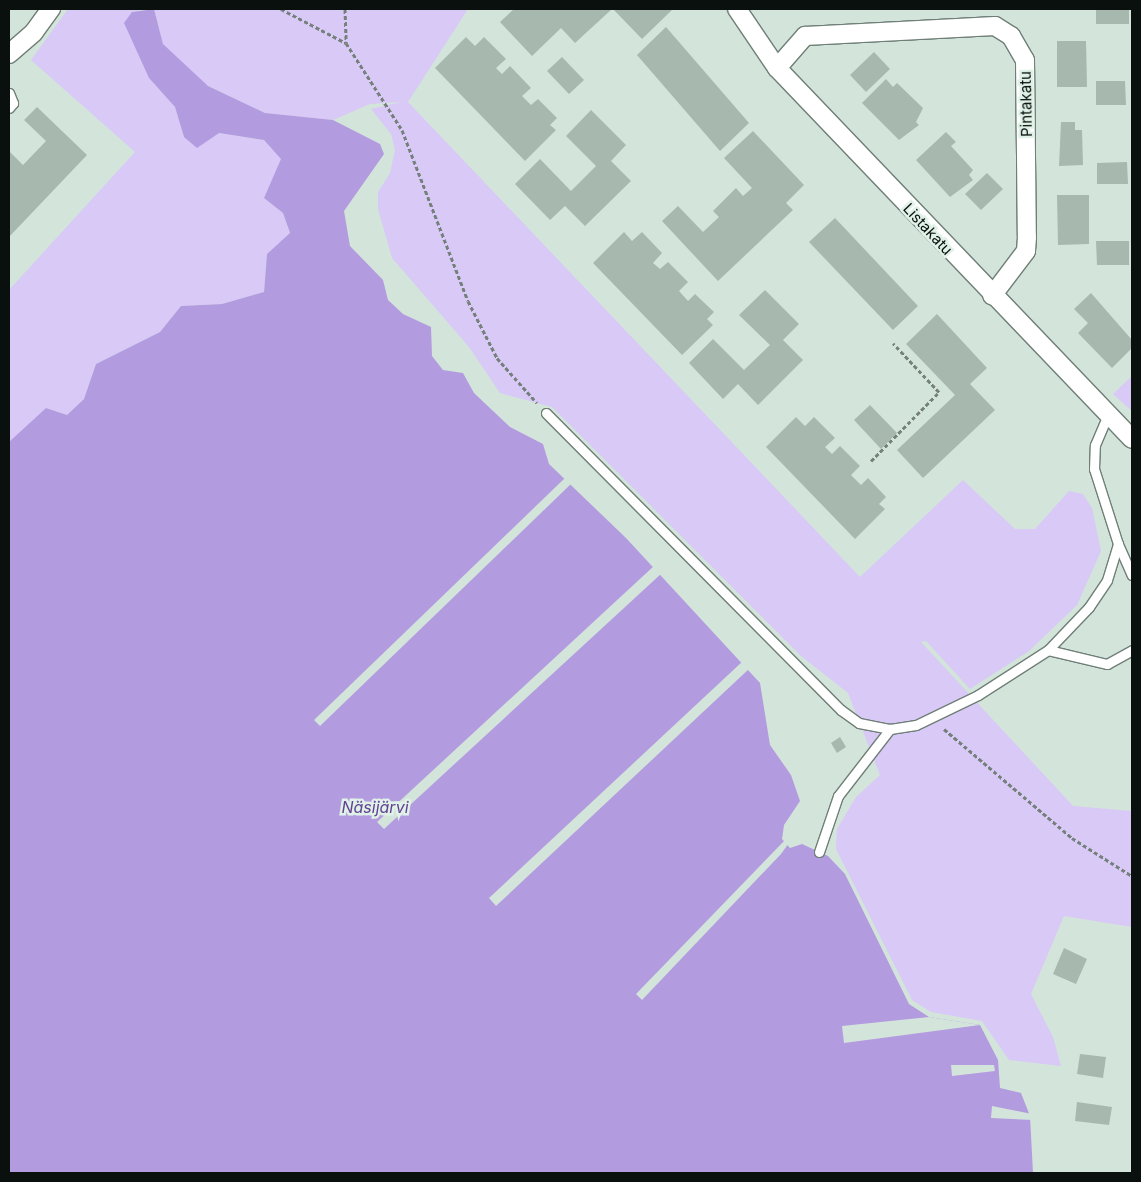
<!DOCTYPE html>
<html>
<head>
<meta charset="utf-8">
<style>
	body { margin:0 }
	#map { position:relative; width:1141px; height:1182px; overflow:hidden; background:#d3e4db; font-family:Inter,sans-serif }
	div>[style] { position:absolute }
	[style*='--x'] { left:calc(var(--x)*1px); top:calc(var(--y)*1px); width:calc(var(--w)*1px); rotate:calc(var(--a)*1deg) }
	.green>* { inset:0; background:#d8c9f7 }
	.water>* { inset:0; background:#b39be0 }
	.pier>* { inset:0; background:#d3e4db }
	.building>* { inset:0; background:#a7b8af }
	.path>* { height:3px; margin-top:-1.5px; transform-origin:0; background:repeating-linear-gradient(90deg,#75807a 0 4px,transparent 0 6.5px) }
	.roads { filter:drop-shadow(1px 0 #6f7f77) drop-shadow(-1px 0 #6f7f77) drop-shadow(0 1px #6f7f77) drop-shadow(0 -1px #6f7f77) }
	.lane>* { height:9px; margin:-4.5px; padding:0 4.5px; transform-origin:4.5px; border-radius:4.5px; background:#fff }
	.street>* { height:18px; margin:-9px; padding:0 9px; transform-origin:9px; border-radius:9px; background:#fff }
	span { translate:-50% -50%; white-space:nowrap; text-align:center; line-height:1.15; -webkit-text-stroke:5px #e0f1e8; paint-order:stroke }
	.street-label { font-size:15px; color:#0a100d }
	.water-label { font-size:16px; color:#624193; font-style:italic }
	.frame { position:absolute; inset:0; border:10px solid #0a100d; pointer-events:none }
</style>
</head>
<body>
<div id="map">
	<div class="green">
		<i style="clip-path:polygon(68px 9px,146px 9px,132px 12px,149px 78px,175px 107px,184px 137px,219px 133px,264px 140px,282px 159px,264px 198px,283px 213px,290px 234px,267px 254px,264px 292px,222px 304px,181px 306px,160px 332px,96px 364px,84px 399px,67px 415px,46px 408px,9px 442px,9px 290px,135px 152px,31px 60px)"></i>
		<i style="clip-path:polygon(154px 9px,468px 9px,408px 102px,860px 577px,963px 480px,1015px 529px,1035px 529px,1069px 491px,1083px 494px,1092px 508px,1101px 551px,1077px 605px,1029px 651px,970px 689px,926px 641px,921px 642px,1073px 806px,1132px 811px,1132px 927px,1064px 916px,1031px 994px,1053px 1037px,1061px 1066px,1009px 1060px,982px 1021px,931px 1012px,912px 1000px,836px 849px,837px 829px,856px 797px,880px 775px,848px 693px,801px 656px,552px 407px,500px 393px,469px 347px,392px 258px,378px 209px,378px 192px,390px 173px,395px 150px,391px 134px,371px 109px,401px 102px,370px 104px,333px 120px,265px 113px,208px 86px,175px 60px,163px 44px)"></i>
		<i style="clip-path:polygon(1132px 376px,1132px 411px,1113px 394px)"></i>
	</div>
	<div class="water">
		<i style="clip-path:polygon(154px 9px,163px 44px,208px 86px,265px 113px,333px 120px,380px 144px,384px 154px,344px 211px,350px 246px,383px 280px,388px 300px,403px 314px,431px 327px,432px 356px,443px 370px,463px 373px,474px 393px,510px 427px,543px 444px,549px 464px,626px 538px,760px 683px,770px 745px,791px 775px,800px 801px,784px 825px,782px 839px,790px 848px,802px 844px,828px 856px,845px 874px,909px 1004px,929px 1017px,980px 1025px,998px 1060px,1000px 1088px,1021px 1093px,1030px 1116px,1033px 1173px,9px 1173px,9px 442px,46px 408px,67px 415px,84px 399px,96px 364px,160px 332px,181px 306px,222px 304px,264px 292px,267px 254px,290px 233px,283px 213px,264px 198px,281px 159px,264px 140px,219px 133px,197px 148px,184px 137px,175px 107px,149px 78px,124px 23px,132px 12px)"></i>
	</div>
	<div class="pier">
		<i style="clip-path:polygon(566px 477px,572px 483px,320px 726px,314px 720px)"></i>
		<i style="clip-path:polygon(655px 565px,662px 573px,384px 829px,377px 822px)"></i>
		<i style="clip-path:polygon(743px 661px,750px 668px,496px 906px,489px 898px)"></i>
		<i style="clip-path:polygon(786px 839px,789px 843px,781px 854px,642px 1000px,636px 994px)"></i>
		<i style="clip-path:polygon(929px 1017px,980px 1025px,844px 1043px,842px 1026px)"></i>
		<i style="clip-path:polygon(951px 1065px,994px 1065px,995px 1071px,952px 1076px)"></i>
		<i style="clip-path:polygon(992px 1106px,1032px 1114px,1033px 1120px,991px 1118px)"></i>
	</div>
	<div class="building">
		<i style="clip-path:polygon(514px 9px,612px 9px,575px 43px,561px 28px,532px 56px,500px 22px)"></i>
		<i style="clip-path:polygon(613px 9px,673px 9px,642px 39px)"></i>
		<i style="clip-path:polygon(1096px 9px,1129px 9px,1129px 24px,1096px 24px)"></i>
		<i style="clip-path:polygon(666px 27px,749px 123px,720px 151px,637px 55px)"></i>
		<i style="clip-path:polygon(466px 37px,475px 46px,484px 37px,506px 59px,496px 68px,502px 74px,510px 66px,531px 88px,522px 96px,531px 105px,538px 99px,557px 118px,550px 125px,556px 130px,525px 161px,435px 68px)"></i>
		<i style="clip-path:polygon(1057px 41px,1086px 41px,1087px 87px,1057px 87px)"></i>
		<i style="clip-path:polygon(874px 52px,890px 69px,866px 92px,850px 75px)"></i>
		<i style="clip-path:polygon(562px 57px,584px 80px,569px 94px,547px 71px)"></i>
		<i style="clip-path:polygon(886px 79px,893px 87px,897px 83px,923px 108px,916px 122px,919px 125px,899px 140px,862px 103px)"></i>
		<i style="clip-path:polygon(1096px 81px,1125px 81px,1126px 105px,1096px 105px)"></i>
		<i style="clip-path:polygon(37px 107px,87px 155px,9px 237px,9px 151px,23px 165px,46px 141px,24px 120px)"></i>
		<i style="clip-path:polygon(591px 110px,626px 145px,611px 161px,631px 181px,585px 226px,565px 206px,550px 220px,515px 184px,540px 159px,571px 191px,596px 166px,566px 136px)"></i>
		<i style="clip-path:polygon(1061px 122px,1075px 122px,1075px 130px,1082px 130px,1083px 165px,1059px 166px)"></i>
		<i style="clip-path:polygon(753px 131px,804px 185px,786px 203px,793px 210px,718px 281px,662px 221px,678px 206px,703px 232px,719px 217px,713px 211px,736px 188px,743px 196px,752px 188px,724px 158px)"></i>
		<i style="clip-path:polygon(946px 132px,956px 142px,951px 146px,973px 170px,969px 175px,973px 180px,950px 197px,916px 160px)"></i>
		<i style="clip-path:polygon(1127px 162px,1128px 184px,1097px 184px,1097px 163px)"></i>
		<i style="clip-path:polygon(987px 173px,1003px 189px,981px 210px,965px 194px)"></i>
		<i style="clip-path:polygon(1057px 195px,1089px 195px,1089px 244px,1058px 245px)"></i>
		<i style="clip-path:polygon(835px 218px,918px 306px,893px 330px,809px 242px)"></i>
		<i style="clip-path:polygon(624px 232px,632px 241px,642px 232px,662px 253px,653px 263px,660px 269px,668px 262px,688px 282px,679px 291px,688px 301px,695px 294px,714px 312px,707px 319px,713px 325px,682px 355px,593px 263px)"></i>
		<i style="clip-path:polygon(1096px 241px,1129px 241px,1129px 265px,1097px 265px)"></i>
		<i style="clip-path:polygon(765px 290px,799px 324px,783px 340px,803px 360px,758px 405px,738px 384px,723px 399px,689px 363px,713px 339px,744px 370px,770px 345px,739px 315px)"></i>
		<i style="clip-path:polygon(1091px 293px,1132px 340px,1132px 348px,1112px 368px,1078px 333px,1088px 323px,1074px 309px)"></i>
		<i style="clip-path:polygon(937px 314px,987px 368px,970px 384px,995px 410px,923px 478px,897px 450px,955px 395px,906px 344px)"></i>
		<i style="clip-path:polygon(870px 405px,897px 433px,881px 449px,854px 420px)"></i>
		<i style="clip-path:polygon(796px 417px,805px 426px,814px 417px,835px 438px,825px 447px,832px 454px,840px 446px,860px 466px,851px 475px,861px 485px,868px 478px,886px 497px,879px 504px,885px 509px,855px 539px,766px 447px)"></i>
		<i style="clip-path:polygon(840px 737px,846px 747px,837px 753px,831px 743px)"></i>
		<i style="clip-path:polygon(1064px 948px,1087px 959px,1076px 984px,1053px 974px)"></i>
		<i style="clip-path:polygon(1080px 1054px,1106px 1057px,1103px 1078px,1077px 1074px)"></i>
		<i style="clip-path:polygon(1077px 1102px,1112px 1107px,1109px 1125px,1075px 1121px)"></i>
	</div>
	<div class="path">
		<i style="--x:281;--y:9;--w:73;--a:27.6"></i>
		<i style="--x:345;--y:9;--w:34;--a:88"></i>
		<i style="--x:346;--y:43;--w:103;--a:57.2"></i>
		<i style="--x:402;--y:130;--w:183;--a:68.9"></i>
		<i style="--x:468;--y:301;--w:64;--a:63"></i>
		<i style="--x:497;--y:358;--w:60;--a:48.4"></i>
		<i style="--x:871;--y:461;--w:97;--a:-45.4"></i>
		<i style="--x:939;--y:392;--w:67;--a:-133.2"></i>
		<i style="--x:944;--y:729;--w:168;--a:40.4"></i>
		<i style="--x:1072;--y:838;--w:71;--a:32.3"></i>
	</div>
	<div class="roads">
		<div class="lane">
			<i style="--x:9;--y:93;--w:11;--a:68"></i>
			<i style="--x:13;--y:103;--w:6;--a:129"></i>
			<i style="--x:546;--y:413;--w:419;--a:45.2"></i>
			<i style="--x:841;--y:710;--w:22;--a:36"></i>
			<i style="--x:859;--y:723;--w:32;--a:11"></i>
			<i style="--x:890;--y:729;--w:26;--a:-9"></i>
			<i style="--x:916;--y:725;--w:69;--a:-25.8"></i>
			<i style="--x:978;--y:695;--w:83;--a:-32.7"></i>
			<i style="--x:1048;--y:650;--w:59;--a:-46.4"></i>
			<i style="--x:1089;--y:607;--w:32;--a:-56"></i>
			<i style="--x:1107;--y:580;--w:38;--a:-73"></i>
			<i style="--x:1118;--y:544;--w:79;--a:-107.7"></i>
			<i style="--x:1094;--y:469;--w:24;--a:-88"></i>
			<i style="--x:1095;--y:445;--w:34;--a:-67"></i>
			<i style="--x:1118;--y:544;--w:34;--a:66"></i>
			<i style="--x:1048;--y:650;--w:61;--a:13.3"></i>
			<i style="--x:1107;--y:664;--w:29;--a:-29"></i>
			<i style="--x:819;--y:852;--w:59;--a:-71.3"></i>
			<i style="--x:838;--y:796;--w:85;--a:-52.2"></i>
		</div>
		<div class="street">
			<i style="--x:737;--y:9;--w:71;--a:55.9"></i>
			<i style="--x:777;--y:68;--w:513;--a:46.26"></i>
			<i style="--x:9;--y:54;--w:33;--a:-41"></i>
			<i style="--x:34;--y:32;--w:29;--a:-54"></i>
			<i style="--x:777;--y:68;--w:43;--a:-48.8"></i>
			<i style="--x:805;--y:36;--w:190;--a:-3"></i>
			<i style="--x:995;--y:26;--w:19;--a:32"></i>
			<i style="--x:1011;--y:36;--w:28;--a:60"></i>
			<i style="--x:1025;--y:60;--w:177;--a:89.4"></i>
			<i style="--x:1027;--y:237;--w:14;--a:94"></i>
			<i style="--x:1026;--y:251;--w:56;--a:127.1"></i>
		</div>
	</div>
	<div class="street-label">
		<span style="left:1026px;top:104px;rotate:-91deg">Pintakatu</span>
		<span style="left:928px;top:229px;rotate:47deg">Listakatu</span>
	</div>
	<div class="water-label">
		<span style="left:375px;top:807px">Näsijärvi</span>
	</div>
	<div class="frame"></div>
</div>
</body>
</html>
